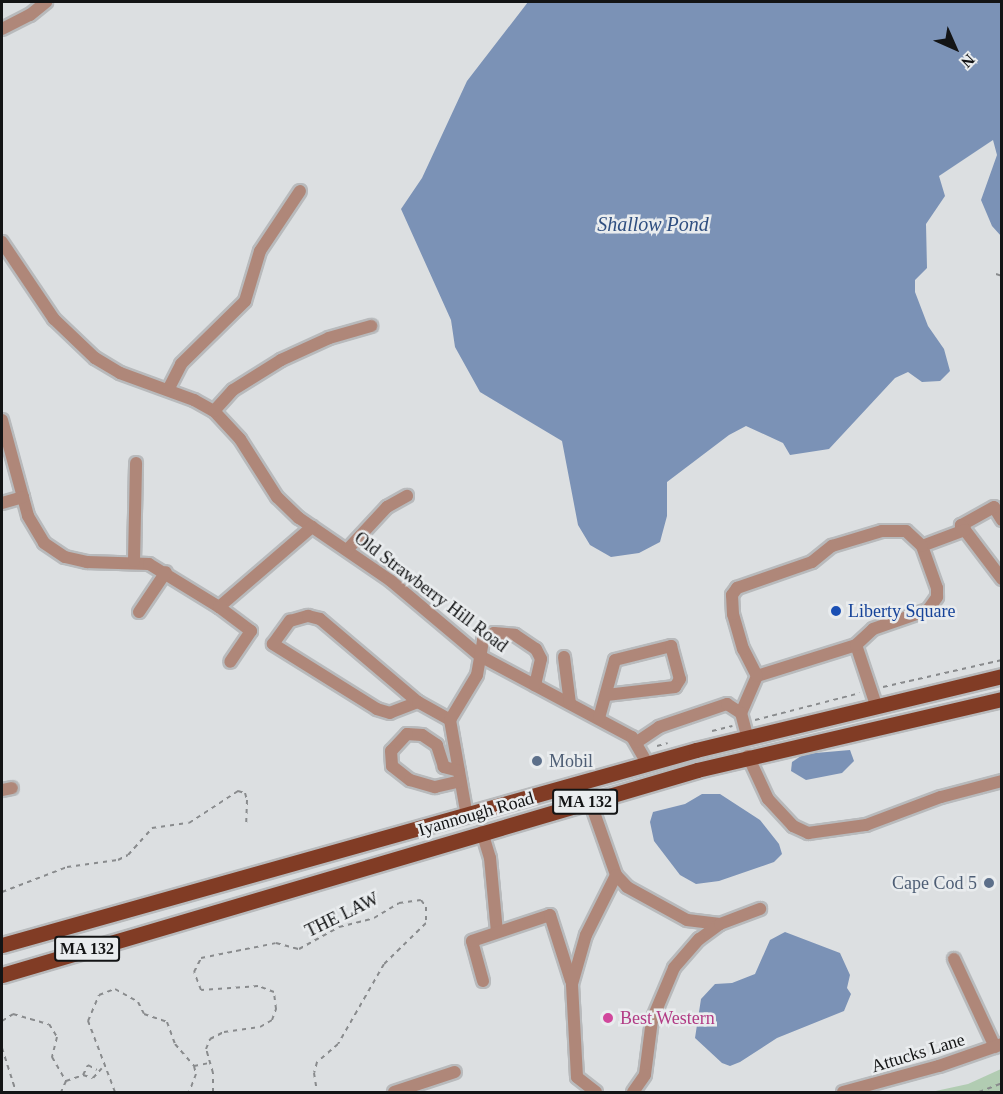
<!DOCTYPE html>
<html>
<head>
<meta charset="utf-8">
<style>
	body { margin:0 }
	#map { position:relative; width:1003px; height:1094px; overflow:hidden; background:#dcdfe1; font-family:"Times New Roman",serif }
	div>[style] { position:absolute }
	[style*='--x'] { left:calc(var(--x)*1px); top:calc(var(--y)*1px); width:calc(var(--w)*1px); rotate:calc(var(--a)*1deg) }
	.green>* { inset:0; background:#b1ccb2 }
	.water>* { inset:0; background:#7b92b6 }
	.path>* { height:2px; margin-top:-1px; transform-origin:0; background:repeating-linear-gradient(90deg,#898b8d 0 4.5px,transparent 0 9px) }
	.roads { filter:drop-shadow(2px 0 #b8babc) drop-shadow(-2px 0 #b8babc) drop-shadow(0 2px #b8babc) drop-shadow(0 -2px #b8babc) }
	.minor>* { height:12px; margin:-6px; padding:0 6px; transform-origin:6px; border-radius:6px; background:#af8779 }
	.major>* { height:15px; margin:-7.5px; padding:0 7.5px; transform-origin:7.5px; border-radius:7.5px; background:#813c25 }
	.dots>* { width:16px; height:16px; translate:-50% -50%; box-sizing:border-box; border:3px solid #e9ecee; border-radius:50% }
	span { translate:-50% -50%; white-space:nowrap; text-align:center; line-height:1.15; -webkit-text-stroke:5px #e9ecee; paint-order:stroke }
	.shield-label span { padding:2px 4px; background:#e9ecee; border:2px solid; border-radius:4px; -webkit-text-stroke-width:0 }
	.shield-label { font-size:16px; color:#131415; font-weight:700 }
	.street-label { font-size:18px; color:#131415 }
	.transit-label { font-size:18px; color:#164399 }
	.left { translate:0 -50%; text-align:left }
	.service-label { font-size:18px; color:#4e5e75 }
	.right { translate:-100% -50%; text-align:right }
	.hotel-label { font-size:18px; color:#b23c85 }
	.water-label { font-size:20px; color:#304f80; font-style:italic }
	.frame { position:absolute; inset:0; border:3px solid #131415; pointer-events:none }
	.north { position:absolute; left:925px; top:18px; width:60px; height:60px; -webkit-text-stroke:4px #e9ecee; paint-order:stroke; rotate:135deg; font-size:16px; font-weight:700; line-height:24px; text-align:center; color:#131415 }
	.north::after { content:''; display:block; margin:auto; width:21px; height:27px; background:#131415; clip-path:polygon(50% 0,100% 100%,50% 72%,0 100%) }
</style>
</head>
<body>
<div id="map">
	<div class="green">
		<i style="clip-path:polygon(1001px 1069px,1001px 1092px,931px 1092px,968px 1084px)"></i>
	</div>
	<div class="water">
		<i style="clip-path:polygon(528px 2px,1001px 2px,1001px 236px,992px 226px,981px 200px,997px 155px,993px 140px,939px 176px,945px 196px,926px 224px,927px 268px,915px 280px,915px 292px,928px 326px,944px 349px,950px 371px,940px 381px,922px 382px,908px 372px,895px 378px,829px 449px,790px 455px,783px 443px,746px 426px,729px 435px,667px 482px,667px 516px,660px 542px,639px 553px,611px 557px,590px 545px,578px 525px,562px 441px,480px 392px,455px 347px,451px 320px,401px 209px,422px 178px,467px 81px)"></i>
		<i style="clip-path:polygon(850px 750px,854px 761px,842px 773px,806px 780px,791px 771px,792px 762px,804px 754px)"></i>
		<i style="clip-path:polygon(702px 794px,720px 794px,760px 820px,779px 844px,782px 854px,774px 862px,719px 881px,696px 884px,680px 875px,654px 841px,650px 822px,653px 812px,685px 804px)"></i>
		<i style="clip-path:polygon(785px 932px,840px 953px,850px 975px,847px 988px,851px 994px,844px 1011px,777px 1038px,740px 1062px,730px 1066px,722px 1063px,695px 1038px,701px 999px,715px 984px,732px 983px,755px 974px,770px 940px)"></i>
	</div>
	<div class="path">
		<i style="--x:996;--y:274;--w:6;--a:18"></i>
		<i style="--x:883;--y:687;--w:122;--a:-12.8"></i>
		<i style="--x:755;--y:720;--w:108;--a:-14.4"></i>
		<i style="--x:712;--y:731;--w:21;--a:-14"></i>
		<i style="--x:657;--y:746;--w:11;--a:-15"></i>
		<i style="--x:2;--y:892;--w:70;--a:-21"></i>
		<i style="--x:67;--y:867;--w:51;--a:-7.8"></i>
		<i style="--x:118;--y:860;--w:11;--a:-27"></i>
		<i style="--x:128;--y:855;--w:36;--a:-48"></i>
		<i style="--x:152;--y:828;--w:37;--a:-8"></i>
		<i style="--x:189;--y:823;--w:59;--a:-33.1"></i>
		<i style="--x:238;--y:791;--w:7;--a:16"></i>
		<i style="--x:245;--y:793;--w:7;--a:74"></i>
		<i style="--x:247;--y:800;--w:27;--a:92"></i>
		<i style="--x:2;--y:1021;--w:13;--a:-32"></i>
		<i style="--x:13;--y:1014;--w:37;--a:16"></i>
		<i style="--x:49;--y:1024;--w:15;--a:58"></i>
		<i style="--x:57;--y:1037;--w:21;--a:104"></i>
		<i style="--x:52;--y:1057;--w:28;--a:60"></i>
		<i style="--x:66;--y:1081;--w:12;--a:114"></i>
		<i style="--x:2;--y:1048;--w:46;--a:72.3"></i>
		<i style="--x:194;--y:1066;--w:15;--a:-11"></i>
		<i style="--x:83;--y:1075;--w:11;--a:-63"></i>
		<i style="--x:88;--y:1065;--w:10;--a:29"></i>
		<i style="--x:66;--y:1081;--w:18;--a:-19"></i>
		<i style="--x:83;--y:1075;--w:10;--a:17"></i>
		<i style="--x:93;--y:1078;--w:13;--a:-48"></i>
		<i style="--x:115;--y:1092;--w:76;--a:-110.8"></i>
		<i style="--x:88;--y:1021;--w:28;--a:-67"></i>
		<i style="--x:99;--y:995;--w:17;--a:-21"></i>
		<i style="--x:115;--y:989;--w:26;--a:29"></i>
		<i style="--x:138;--y:1002;--w:13;--a:63"></i>
		<i style="--x:144;--y:1014;--w:24;--a:19"></i>
		<i style="--x:167;--y:1022;--w:23;--a:70"></i>
		<i style="--x:175;--y:1044;--w:29;--a:49"></i>
		<i style="--x:194;--y:1066;--w:8;--a:76"></i>
		<i style="--x:196;--y:1074;--w:19;--a:111"></i>
		<i style="--x:213;--y:1092;--w:19;--a:-90"></i>
		<i style="--x:213;--y:1073;--w:25;--a:-106"></i>
		<i style="--x:206;--y:1049;--w:11;--a:-68"></i>
		<i style="--x:210;--y:1039;--w:16;--a:-27"></i>
		<i style="--x:224;--y:1032;--w:36;--a:-8"></i>
		<i style="--x:260;--y:1027;--w:14;--a:-30"></i>
		<i style="--x:272;--y:1020;--w:12;--a:-70"></i>
		<i style="--x:276;--y:1009;--w:17;--a:-97"></i>
		<i style="--x:274;--y:992;--w:17;--a:-159"></i>
		<i style="--x:258;--y:986;--w:57;--a:176"></i>
		<i style="--x:201;--y:990;--w:19;--a:-111"></i>
		<i style="--x:194;--y:972;--w:16;--a:-63"></i>
		<i style="--x:201;--y:958;--w:76;--a:-11.3"></i>
		<i style="--x:276;--y:943;--w:24;--a:15"></i>
		<i style="--x:299;--y:949;--w:46;--a:-28.8"></i>
		<i style="--x:339;--y:927;--w:36;--a:-14"></i>
		<i style="--x:374;--y:918;--w:29;--a:-31"></i>
		<i style="--x:399;--y:903;--w:22;--a:-8"></i>
		<i style="--x:421;--y:900;--w:9;--a:54"></i>
		<i style="--x:426;--y:907;--w:16;--a:90"></i>
		<i style="--x:426;--y:923;--w:59;--a:135.7"></i>
		<i style="--x:384;--y:964;--w:92;--a:119.9"></i>
		<i style="--x:338;--y:1044;--w:28;--a:139"></i>
		<i style="--x:317;--y:1062;--w:11;--a:105"></i>
		<i style="--x:314;--y:1073;--w:19;--a:81"></i>
		<i style="--x:979;--y:1092;--w:25;--a:-21"></i>
	</div>
	<div class="roads">
		<div class="minor">
			<i style="--x:2;--y:29;--w:31;--a:-27"></i>
			<i style="--x:30;--y:15;--w:21;--a:-39"></i>
			<i style="--x:2;--y:242;--w:93;--a:56"></i>
			<i style="--x:54;--y:319;--w:57;--a:43.6"></i>
			<i style="--x:95;--y:358;--w:29;--a:31"></i>
			<i style="--x:120;--y:373;--w:79;--a:20"></i>
			<i style="--x:194;--y:400;--w:23;--a:29"></i>
			<i style="--x:214;--y:411;--w:38;--a:47"></i>
			<i style="--x:240;--y:439;--w:69;--a:57.5"></i>
			<i style="--x:277;--y:497;--w:30;--a:44"></i>
			<i style="--x:299;--y:518;--w:112;--a:34.4"></i>
			<i style="--x:391;--y:581;--w:116;--a:40.1"></i>
			<i style="--x:480;--y:656;--w:172;--a:28.1"></i>
			<i style="--x:632;--y:737;--w:30;--a:60"></i>
			<i style="--x:168;--y:390;--w:29;--a:-63"></i>
			<i style="--x:181;--y:364;--w:90;--a:-44.5"></i>
			<i style="--x:245;--y:301;--w:52;--a:-73.3"></i>
			<i style="--x:260;--y:251;--w:72;--a:-56.3"></i>
			<i style="--x:214;--y:411;--w:28;--a:-48"></i>
			<i style="--x:233;--y:390;--w:57;--a:-32"></i>
			<i style="--x:281;--y:360;--w:53;--a:-24.6"></i>
			<i style="--x:329;--y:338;--w:44;--a:-15.9"></i>
			<i style="--x:2;--y:420;--w:99;--a:74.8"></i>
			<i style="--x:28;--y:516;--w:31;--a:59"></i>
			<i style="--x:44;--y:543;--w:25;--a:34"></i>
			<i style="--x:65;--y:557;--w:23;--a:13"></i>
			<i style="--x:87;--y:562;--w:62;--a:1.8"></i>
			<i style="--x:149;--y:564;--w:82;--a:31.6"></i>
			<i style="--x:219;--y:607;--w:123;--a:-40.7"></i>
			<i style="--x:2;--y:503;--w:22;--a:-16"></i>
			<i style="--x:1002;--y:520;--w:15;--a:-122"></i>
			<i style="--x:994;--y:507;--w:38;--a:151"></i>
			<i style="--x:961;--y:525;--w:68;--a:52.8"></i>
			<i style="--x:347;--y:550;--w:59;--a:-47.1"></i>
			<i style="--x:387;--y:507;--w:23;--a:-29"></i>
			<i style="--x:134;--y:561;--w:98;--a:-88.8"></i>
			<i style="--x:219;--y:607;--w:40;--a:37"></i>
			<i style="--x:251;--y:631;--w:37;--a:124"></i>
			<i style="--x:139;--y:612;--w:48;--a:-56"></i>
			<i style="--x:564;--y:657;--w:47;--a:82.7"></i>
			<i style="--x:757;--y:676;--w:104;--a:-17.4"></i>
			<i style="--x:418;--y:702;--w:30;--a:159"></i>
			<i style="--x:390;--y:713;--w:14;--a:-163"></i>
			<i style="--x:377;--y:709;--w:123;--a:-148"></i>
			<i style="--x:273;--y:644;--w:29;--a:-54"></i>
			<i style="--x:290;--y:621;--w:19;--a:-16"></i>
			<i style="--x:308;--y:616;--w:12;--a:14"></i>
			<i style="--x:320;--y:619;--w:128;--a:40.3"></i>
			<i style="--x:418;--y:702;--w:37;--a:29"></i>
			<i style="--x:450;--y:720;--w:97;--a:80"></i>
			<i style="--x:876;--y:705;--w:63;--a:-108.4"></i>
			<i style="--x:856;--y:645;--w:23;--a:-43"></i>
			<i style="--x:873;--y:629;--w:58;--a:-19.1"></i>
			<i style="--x:928;--y:610;--w:16;--a:-55"></i>
			<i style="--x:937;--y:597;--w:9;--a:-90"></i>
			<i style="--x:937;--y:588;--w:45;--a:-109.7"></i>
			<i style="--x:922;--y:546;--w:46;--a:-20.4"></i>
			<i style="--x:741;--y:713;--w:40;--a:-66.6"></i>
			<i style="--x:757;--y:676;--w:30;--a:-117"></i>
			<i style="--x:743;--y:649;--w:36;--a:-106"></i>
			<i style="--x:733;--y:614;--w:19;--a:-93"></i>
			<i style="--x:732;--y:595;--w:9;--a:-54"></i>
			<i style="--x:737;--y:588;--w:79;--a:-19.1"></i>
			<i style="--x:812;--y:562;--w:26;--a:-39"></i>
			<i style="--x:832;--y:546;--w:52;--a:-16.7"></i>
			<i style="--x:882;--y:531;--w:24;--a:0"></i>
			<i style="--x:906;--y:531;--w:22;--a:43"></i>
			<i style="--x:599;--y:718;--w:60;--a:-74.6"></i>
			<i style="--x:615;--y:660;--w:58;--a:-14"></i>
			<i style="--x:671;--y:646;--w:34;--a:75"></i>
			<i style="--x:680;--y:679;--w:9;--a:122"></i>
			<i style="--x:675;--y:687;--w:69;--a:173.4"></i>
			<i style="--x:450;--y:720;--w:52;--a:-59"></i>
			<i style="--x:477;--y:675;--w:36;--a:-80"></i>
			<i style="--x:483;--y:640;--w:13;--a:-32"></i>
			<i style="--x:494;--y:633;--w:21;--a:5"></i>
			<i style="--x:515;--y:635;--w:25;--a:34"></i>
			<i style="--x:536;--y:649;--w:11;--a:63"></i>
			<i style="--x:541;--y:659;--w:27;--a:103"></i>
			<i style="--x:637;--y:742;--w:27;--a:-34"></i>
			<i style="--x:659;--y:727;--w:72;--a:-18.7"></i>
			<i style="--x:727;--y:704;--w:17;--a:33"></i>
			<i style="--x:741;--y:713;--w:24;--a:75"></i>
			<i style="--x:748;--y:756;--w:47;--a:65.1"></i>
			<i style="--x:768;--y:799;--w:37;--a:47"></i>
			<i style="--x:793;--y:826;--w:17;--a:25"></i>
			<i style="--x:808;--y:833;--w:59;--a:-7.9"></i>
			<i style="--x:866;--y:825;--w:80;--a:-20.5"></i>
			<i style="--x:941;--y:797;--w:63;--a:-14.7"></i>
			<i style="--x:459;--y:771;--w:16;--a:-165"></i>
			<i style="--x:444;--y:767;--w:23;--a:-108"></i>
			<i style="--x:437;--y:745;--w:18;--a:-146"></i>
			<i style="--x:422;--y:735;--w:15;--a:-176"></i>
			<i style="--x:407;--y:734;--w:23;--a:133"></i>
			<i style="--x:391;--y:751;--w:15;--a:86"></i>
			<i style="--x:392;--y:766;--w:23;--a:38"></i>
			<i style="--x:410;--y:780;--w:26;--a:16"></i>
			<i style="--x:435;--y:787;--w:26;--a:-13"></i>
			<i style="--x:2;--y:790;--w:10;--a:-11"></i>
			<i style="--x:590;--y:801;--w:78;--a:70.6"></i>
			<i style="--x:616;--y:875;--w:16;--a:47"></i>
			<i style="--x:627;--y:887;--w:68;--a:28.8"></i>
			<i style="--x:687;--y:920;--w:33;--a:7"></i>
			<i style="--x:720;--y:924;--w:26;--a:144"></i>
			<i style="--x:699;--y:939;--w:38;--a:131"></i>
			<i style="--x:674;--y:968;--w:56;--a:112.9"></i>
			<i style="--x:652;--y:1020;--w:55;--a:97.3"></i>
			<i style="--x:645;--y:1075;--w:21;--a:125"></i>
			<i style="--x:482;--y:832;--w:27;--a:73"></i>
			<i style="--x:490;--y:858;--w:74;--a:84.6"></i>
			<i style="--x:720;--y:924;--w:43;--a:-20.6"></i>
			<i style="--x:954;--y:959;--w:97;--a:65"></i>
			<i style="--x:483;--y:981;--w:41;--a:-105.4"></i>
			<i style="--x:472;--y:941;--w:82;--a:-18.4"></i>
			<i style="--x:550;--y:915;--w:69;--a:72.3"></i>
			<i style="--x:394;--y:1092;--w:64;--a:-18.2"></i>
			<i style="--x:596;--y:1092;--w:24;--a:-142"></i>
			<i style="--x:577;--y:1077;--w:93;--a:-93.1"></i>
			<i style="--x:572;--y:984;--w:51;--a:-74.1"></i>
			<i style="--x:586;--y:935;--w:67;--a:-63.4"></i>
			<i style="--x:843;--y:1092;--w:99;--a:-15.2"></i>
			<i style="--x:939;--y:1066;--w:67;--a:-19.2"></i>
		</div>
		<div class="major">
			<i style="--x:2;--y:945;--w:721;--a:-15.69"></i>
			<i style="--x:696;--y:750;--w:315;--a:-13.6"></i>
			<i style="--x:2;--y:975;--w:725;--a:-16.43"></i>
			<i style="--x:697;--y:770;--w:313;--a:-13.1"></i>
		</div>
	</div>
	<div class="dots">
		<i style="left:836px;top:611px;background:#1a4fb4"></i>
		<i style="left:537px;top:761px;background:#5c6f8a"></i>
		<i style="left:989px;top:883px;background:#5c6f8a"></i>
		<i style="left:608px;top:1018px;background:#d1479c"></i>
	</div>
	<div class="shield-label">
		<span style="left:585px;top:802px">MA 132</span>
		<span style="left:87px;top:949px">MA 132</span>
	</div>
	<div class="street-label">
		<span style="left:431px;top:592px;rotate:37deg">Old Strawberry Hill Road</span>
		<span style="left:476px;top:814px;rotate:-16deg">Iyannough Road</span>
		<span style="left:342px;top:915px;rotate:-26deg">THE LAW</span>
		<span style="left:918px;top:1053px;rotate:-17deg">Attucks Lane</span>
	</div>
	<div class="transit-label">
		<span class="left" style="left:848px;top:611px">Liberty Square</span>
	</div>
	<div class="service-label">
		<span class="left" style="left:549px;top:761px">Mobil</span>
		<span class="right" style="left:977px;top:883px">Cape Cod 5</span>
	</div>
	<div class="hotel-label">
		<span class="left" style="left:620px;top:1018px">Best Western</span>
	</div>
	<div class="water-label">
		<span style="left:653px;top:224px">Shallow Pond</span>
	</div>
	<div class="frame"></div>
	<div class="north">N</div>
</div>
</body>
</html>
